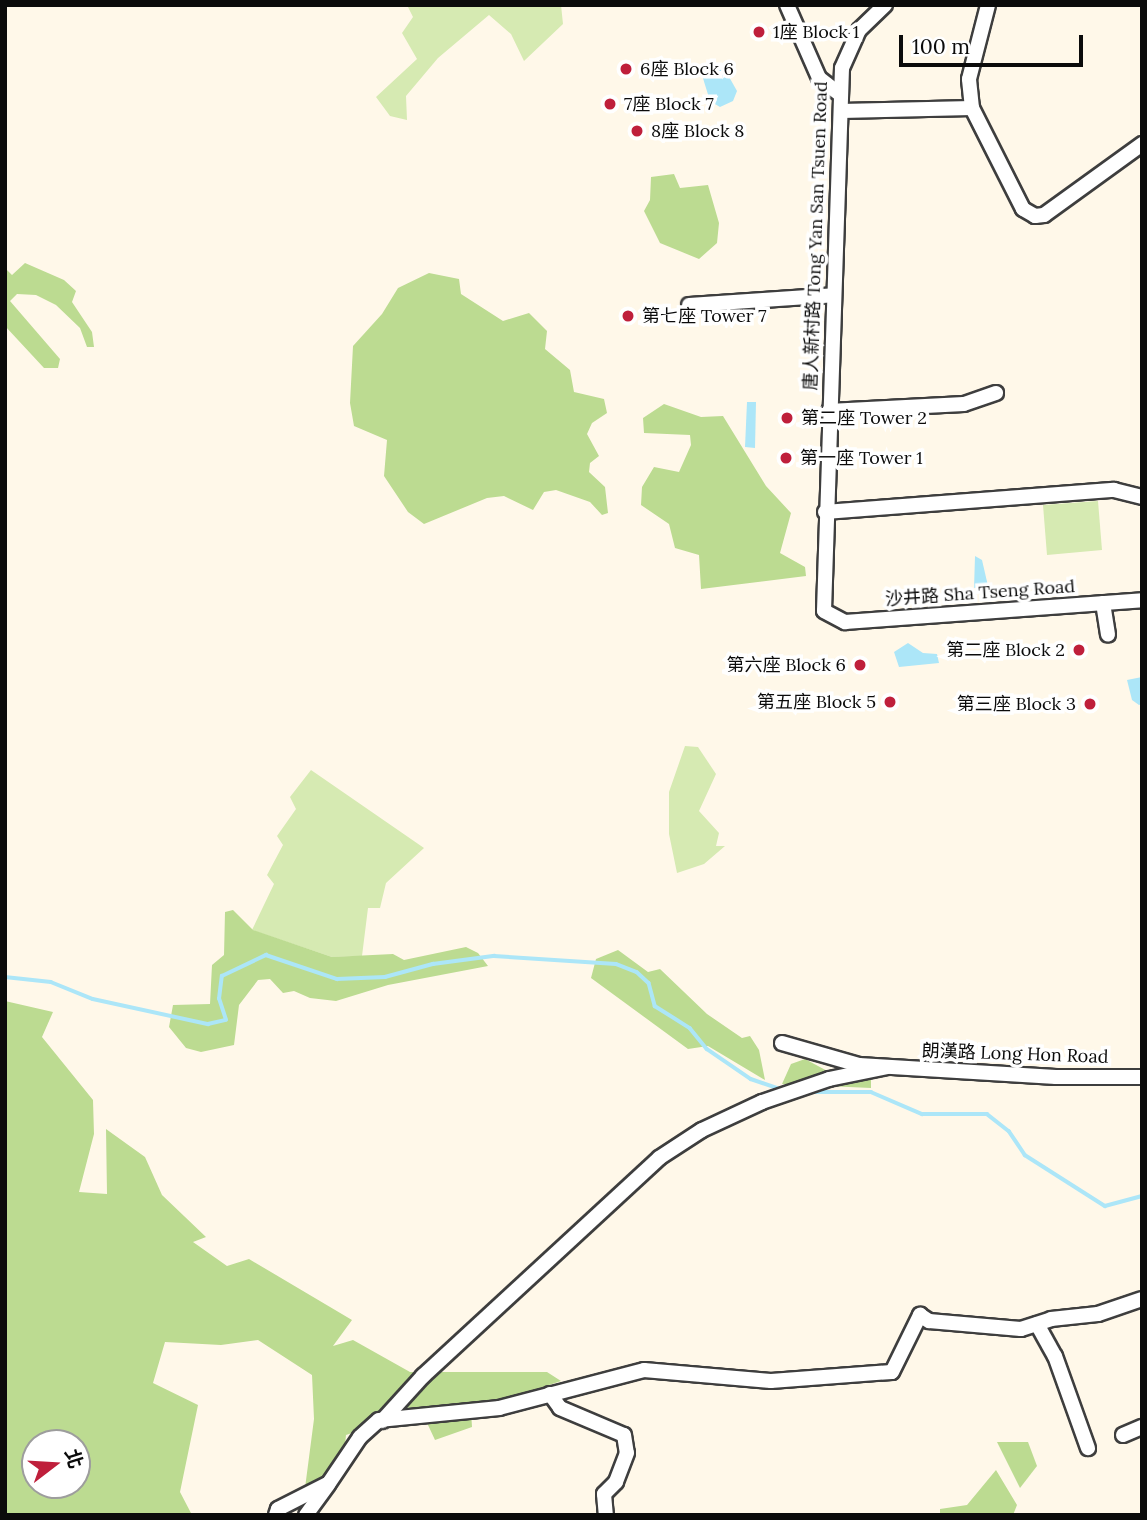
<!DOCTYPE html>
<html>
<head>
<meta charset="utf-8">
<style>
	body { margin:0 }
	#map { position:relative; width:1147px; height:1520px; overflow:hidden; background:#fff8e9; font-family:Lora,"Noto Sans TC",serif }
	div>[style] { position:absolute }
	[style*='--x'] { left:calc(var(--x)*1px); top:calc(var(--y)*1px); width:calc(var(--w)*1px); rotate:calc(var(--a)*1deg) }
	.green>* { inset:0; background:#d6eab2 }
	.forest>* { inset:0; background:#bcdb91 }
	.water>* { inset:0; background:#ace6f8 }
	.stream>* { height:3.5px; margin:-1.75px; padding:0 1.75px; transform-origin:1.75px; border-radius:1.75px; background:#ace6f8 }
	.roads { filter:drop-shadow(2px 0 #3e3e3e) drop-shadow(-2px 0 #3e3e3e) drop-shadow(0 2px #3e3e3e) drop-shadow(0 -2px #3e3e3e) }
	.minor>* { height:14px; margin:-7px; padding:0 7px; transform-origin:7px; border-radius:7px; background:#fff }
	.dots>* { width:19px; height:19px; translate:-50% -50%; box-sizing:border-box; border:4px solid #fff; border-radius:50% }
	span { translate:-50% -50%; white-space:nowrap; text-align:center; line-height:1.15; -webkit-text-stroke:7px #fff; paint-order:stroke }
	.poi-label { font-size:18px; color:#0b0b0b }
	.left { translate:0 -50%; text-align:left }
	.right { translate:-100% -50%; text-align:right }
	.street-label { font-size:18px; color:#0b0b0b }
	.frame { position:absolute; inset:0; border:7px solid #0b0b0b; pointer-events:none }
	.north { position:absolute; left:21px; top:1429px; width:70px; height:70px; box-sizing:border-box; background:#fff; border:2px solid #9d9d9d; border-radius:50%; rotate:73deg; font-size:19px; font-weight:700; line-height:28px; text-align:center; color:#0b0b0b }
	.north::after { content:''; display:block; margin:auto; width:24px; height:32px; background:#bf1f3b; clip-path:polygon(50% 0,100% 100%,50% 72%,0 100%) }
	.scale { position:absolute; left:899px; top:35px; width:184px; height:32px; box-sizing:border-box; border:4px solid #0b0b0b; border-top:0; padding-left:9px; font-size:21px; line-height:24px; white-space:nowrap; color:#0b0b0b; -webkit-text-stroke:5px #fff; paint-order:stroke }
</style>
</head>
<body>
<div id="map">
	<div class="green">
		<i style="clip-path:polygon(407px 5px,561px 5px,563px 24px,524px 61px,511px 34px,489px 15px,438px 58px,406px 96px,407px 120px,390px 116px,376px 97px,417px 59px,402px 33px,413px 17px)"></i>
		<i style="clip-path:polygon(1098px 501px,1102px 550px,1047px 555px,1043px 505px)"></i>
		<i style="clip-path:polygon(685px 746px,698px 747px,716px 774px,699px 811px,719px 833px,716px 846px,725px 846px,704px 864px,677px 873px,669px 834px,669px 792px)"></i>
		<i style="clip-path:polygon(311px 770px,424px 848px,386px 883px,380px 908px,368px 908px,362px 956px,332px 957px,252px 930px,274px 884px,267px 875px,283px 845px,277px 836px,296px 809px,290px 797px)"></i>
	</div>
	<div class="forest">
		<i style="clip-path:polygon(674px 174px,680px 188px,708px 185px,719px 223px,717px 243px,699px 259px,660px 243px,644px 211px,650px 200px,651px 177px)"></i>
		<i style="clip-path:polygon(25px 263px,64px 280px,76px 291px,72px 302px,92px 332px,94px 347px,87px 347px,80px 328px,56px 305px,36px 295px,17px 294px,10px 301px,60px 359px,58px 368px,44px 368px,5px 326px,5px 268px,12px 275px)"></i>
		<i style="clip-path:polygon(429px 273px,459px 279px,461px 294px,503px 321px,529px 313px,547px 331px,545px 349px,570px 370px,574px 392px,604px 399px,607px 413px,592px 423px,587px 434px,599px 456px,590px 463px,589px 472px,605px 487px,608px 513px,602px 515px,590px 502px,556px 490px,544px 492px,533px 510px,504px 496px,487px 498px,424px 524px,408px 512px,384px 476px,387px 440px,354px 426px,350px 403px,353px 346px,382px 314px,398px 288px)"></i>
		<i style="clip-path:polygon(664px 404px,701px 417px,723px 416px,766px 486px,791px 513px,780px 553px,805px 567px,806px 576px,701px 589px,699px 555px,675px 548px,669px 524px,641px 505px,642px 487px,654px 467px,679px 472px,691px 445px,690px 435px,644px 433px,643px 418px)"></i>
		<i style="clip-path:polygon(233px 910px,253px 930px,332px 957px,393px 954px,404px 960px,466px 947px,478px 953px,488px 966px,388px 985px,336px 1001px,310px 998px,294px 991px,283px 993px,270px 979px,258px 980px,239px 1005px,234px 1045px,201px 1052px,186px 1048px,169px 1027px,173px 1005px,210px 1004px,212px 965px,224px 955px,225px 912px)"></i>
		<i style="clip-path:polygon(618px 950px,648px 972px,660px 969px,707px 1014px,742px 1038px,750px 1036px,759px 1050px,765px 1080px,708px 1046px,688px 1049px,591px 978px,596px 959px)"></i>
		<i style="clip-path:polygon(evenodd,5px 1001px,53px 1012px,42px 1037px,93px 1100px,94px 1134px,79px 1192px,107px 1194px,106px 1129px,145px 1157px,162px 1195px,206px 1237px,193px 1242px,227px 1266px,249px 1259px,352px 1320px,333px 1346px,353px 1340px,410px 1372px,547px 1372px,561px 1381px,471px 1411px,472px 1427px,435px 1440px,421px 1410px,346px 1435px,342px 1474px,305px 1488px,314px 1419px,312px 1375px,258px 1340px,221px 1345px,165px 1342px,153px 1383px,198px 1405px,180px 1492px,192px 1515px,5px 1515px,5px 1001px,35px 1443px,77px 1443px,77px 1485px,35px 1485px,35px 1443px)"></i>
		<i style="clip-path:polygon(805px 1059px,831px 1073px,842px 1069px,871px 1073px,871px 1088px,782px 1084px,791px 1064px)"></i>
		<i style="clip-path:polygon(997px 1442px,1028px 1442px,1037px 1466px,1020px 1488px)"></i>
		<i style="clip-path:polygon(996px 1470px,1017px 1505px,1013px 1515px,940px 1515px,940px 1509px,967px 1505px)"></i>
	</div>
	<div class="water">
		<i style="clip-path:polygon(714px 63px,724px 68px,737px 91px,733px 101px,720px 107px,710px 101px,702px 75px,706px 64px)"></i>
		<i style="clip-path:polygon(747px 402px,756px 402px,755px 448px,745px 447px)"></i>
		<i style="clip-path:polygon(975px 556px,982px 560px,988px 586px,974px 588px)"></i>
		<i style="clip-path:polygon(908px 643px,923px 653px,937px 654px,939px 663px,899px 667px,894px 652px)"></i>
		<i style="clip-path:polygon(1142px 677px,1142px 704px,1139px 705px,1132px 700px,1127px 680px)"></i>
	</div>
	<div class="stream">
		<i style="--x:5;--y:977;--w:46;--a:6.2"></i>
		<i style="--x:51;--y:982;--w:45;--a:22"></i>
		<i style="--x:93;--y:999;--w:118;--a:12.3"></i>
		<i style="--x:208;--y:1024;--w:18;--a:-13"></i>
		<i style="--x:226;--y:1020;--w:22;--a:-108"></i>
		<i style="--x:219;--y:999;--w:23;--a:-83"></i>
		<i style="--x:222;--y:976;--w:49;--a:-25.5"></i>
		<i style="--x:266;--y:955;--w:75;--a:18.7"></i>
		<i style="--x:337;--y:979;--w:48;--a:-2.4"></i>
		<i style="--x:385;--y:977;--w:50;--a:-15.2"></i>
		<i style="--x:433;--y:964;--w:62;--a:-7.5"></i>
		<i style="--x:494;--y:956;--w:122;--a:3.8"></i>
		<i style="--x:616;--y:964;--w:22;--a:21"></i>
		<i style="--x:637;--y:972;--w:16;--a:43"></i>
		<i style="--x:649;--y:983;--w:24;--a:75"></i>
		<i style="--x:655;--y:1006;--w:41;--a:32.2"></i>
		<i style="--x:690;--y:1028;--w:27;--a:51"></i>
		<i style="--x:707;--y:1049;--w:53;--a:34.3"></i>
		<i style="--x:751;--y:1079;--w:34;--a:19"></i>
		<i style="--x:811;--y:1092;--w:60;--a:0"></i>
		<i style="--x:871;--y:1092;--w:56;--a:23.3"></i>
		<i style="--x:922;--y:1114;--w:65;--a:0"></i>
		<i style="--x:987;--y:1114;--w:28;--a:38"></i>
		<i style="--x:1009;--y:1131;--w:29;--a:56"></i>
		<i style="--x:1025;--y:1155;--w:95;--a:32.5"></i>
		<i style="--x:1105;--y:1206;--w:38;--a:-15"></i>
	</div>
	<div class="roads">
		<div class="minor">
			<i style="--x:787;--y:5;--w:80;--a:66.3"></i>
			<i style="--x:819;--y:78;--w:28;--a:38"></i>
			<i style="--x:885;--y:5;--w:36;--a:136"></i>
			<i style="--x:859;--y:30;--w:42;--a:114.1"></i>
			<i style="--x:842;--y:68;--w:543;--a:91.9"></i>
			<i style="--x:824;--y:611;--w:24;--a:28"></i>
			<i style="--x:845;--y:622;--w:298;--a:-4.2"></i>
			<i style="--x:972;--y:108;--w:113;--a:63.2"></i>
			<i style="--x:1023;--y:209;--w:14;--a:30"></i>
			<i style="--x:1035;--y:216;--w:9;--a:-6"></i>
			<i style="--x:1044;--y:215;--w:121;--a:-35.9"></i>
			<i style="--x:841;--y:111;--w:131;--a:-1.3"></i>
			<i style="--x:972;--y:108;--w:29;--a:-96"></i>
			<i style="--x:969;--y:79;--w:76;--a:-75.6"></i>
			<i style="--x:689;--y:305;--w:145;--a:-3.9"></i>
			<i style="--x:829;--y:411;--w:135;--a:-3"></i>
			<i style="--x:964;--y:404;--w:34;--a:-19"></i>
			<i style="--x:825;--y:512;--w:290;--a:-4.4"></i>
			<i style="--x:1114;--y:490;--w:29;--a:14"></i>
			<i style="--x:1103;--y:603;--w:32;--a:81"></i>
			<i style="--x:782;--y:1043;--w:80;--a:15.9"></i>
			<i style="--x:859;--y:1065;--w:197;--a:3.5"></i>
			<i style="--x:1056;--y:1077;--w:86;--a:0"></i>
			<i style="--x:1037;--y:1324;--w:37;--a:61"></i>
			<i style="--x:1055;--y:1356;--w:98;--a:70.3"></i>
			<i style="--x:550;--y:1394;--w:17;--a:54"></i>
			<i style="--x:560;--y:1408;--w:69;--a:22.9"></i>
			<i style="--x:624;--y:1435;--w:18;--a:81"></i>
			<i style="--x:627;--y:1453;--w:31;--a:111"></i>
			<i style="--x:616;--y:1482;--w:17;--a:135"></i>
			<i style="--x:604;--y:1494;--w:21;--a:85"></i>
			<i style="--x:382;--y:1421;--w:61;--a:-47.7"></i>
			<i style="--x:423;--y:1376;--w:321;--a:-42.7"></i>
			<i style="--x:659;--y:1158;--w:51;--a:-33.1"></i>
			<i style="--x:702;--y:1130;--w:66;--a:-25"></i>
			<i style="--x:762;--y:1102;--w:71;--a:-18.9"></i>
			<i style="--x:829;--y:1079;--w:59;--a:-11.7"></i>
			<i style="--x:1123;--y:1435;--w:21;--a:-23"></i>
			<i style="--x:276;--y:1515;--w:6;--a:-72"></i>
			<i style="--x:278;--y:1509;--w:57;--a:-27"></i>
			<i style="--x:329;--y:1483;--w:55;--a:-56"></i>
			<i style="--x:360;--y:1437;--w:25;--a:-42"></i>
			<i style="--x:379;--y:1420;--w:121;--a:-5.7"></i>
			<i style="--x:499;--y:1408;--w:150;--a:-14.7"></i>
			<i style="--x:644;--y:1370;--w:127;--a:5"></i>
			<i style="--x:771;--y:1381;--w:121;--a:-4.3"></i>
			<i style="--x:892;--y:1372;--w:64;--a:-63.8"></i>
			<i style="--x:920;--y:1315;--w:11;--a:34"></i>
			<i style="--x:929;--y:1321;--w:92;--a:5"></i>
			<i style="--x:1021;--y:1329;--w:32;--a:-18"></i>
			<i style="--x:1051;--y:1319;--w:47;--a:-6.1"></i>
			<i style="--x:1098;--y:1314;--w:46;--a:-18.8"></i>
			<i style="--x:306;--y:1515;--w:37;--a:-54"></i>
		</div>
	</div>
	<div class="dots">
		<i style="left:759px;top:32px;background:#bf1f3b"></i>
		<i style="left:626px;top:69px;background:#bf1f3b"></i>
		<i style="left:610px;top:104px;background:#bf1f3b"></i>
		<i style="left:637px;top:131px;background:#bf1f3b"></i>
		<i style="left:628px;top:316px;background:#bf1f3b"></i>
		<i style="left:787px;top:418px;background:#bf1f3b"></i>
		<i style="left:786px;top:458px;background:#bf1f3b"></i>
		<i style="left:1079px;top:650px;background:#bf1f3b"></i>
		<i style="left:860px;top:665px;background:#bf1f3b"></i>
		<i style="left:890px;top:702px;background:#bf1f3b"></i>
		<i style="left:1090px;top:704px;background:#bf1f3b"></i>
	</div>
	<div class="poi-label">
		<span class="left" style="left:773px;top:32px">1座 Block 1</span>
		<span class="left" style="left:640px;top:69px">6座 Block 6</span>
		<span class="left" style="left:624px;top:104px">7座 Block 7</span>
		<span class="left" style="left:651px;top:131px">8座 Block 8</span>
		<span class="left" style="left:642px;top:316px">第七座 Tower 7</span>
		<span class="left" style="left:801px;top:418px">第二座 Tower 2</span>
		<span class="left" style="left:800px;top:458px">第一座 Tower 1</span>
		<span class="right" style="left:1065px;top:650px">第二座 Block 2</span>
		<span class="right" style="left:846px;top:665px">第六座 Block 6</span>
		<span class="right" style="left:876px;top:702px">第五座 Block 5</span>
		<span class="right" style="left:1076px;top:704px">第三座 Block 3</span>
	</div>
	<div class="street-label">
		<span style="left:816px;top:236px;rotate:-88deg">唐人新村路 Tong Yan San Tsuen Road</span>
		<span style="left:980px;top:593px;rotate:-4deg">沙井路 Sha Tseng Road</span>
		<span style="left:1015px;top:1054px;rotate:2deg">朗漢路 Long Hon Road</span>
	</div>
	<div class="frame"></div>
	<div class="north">北</div>
	<div class="scale">100 m</div>
</div>
</body>
</html>
